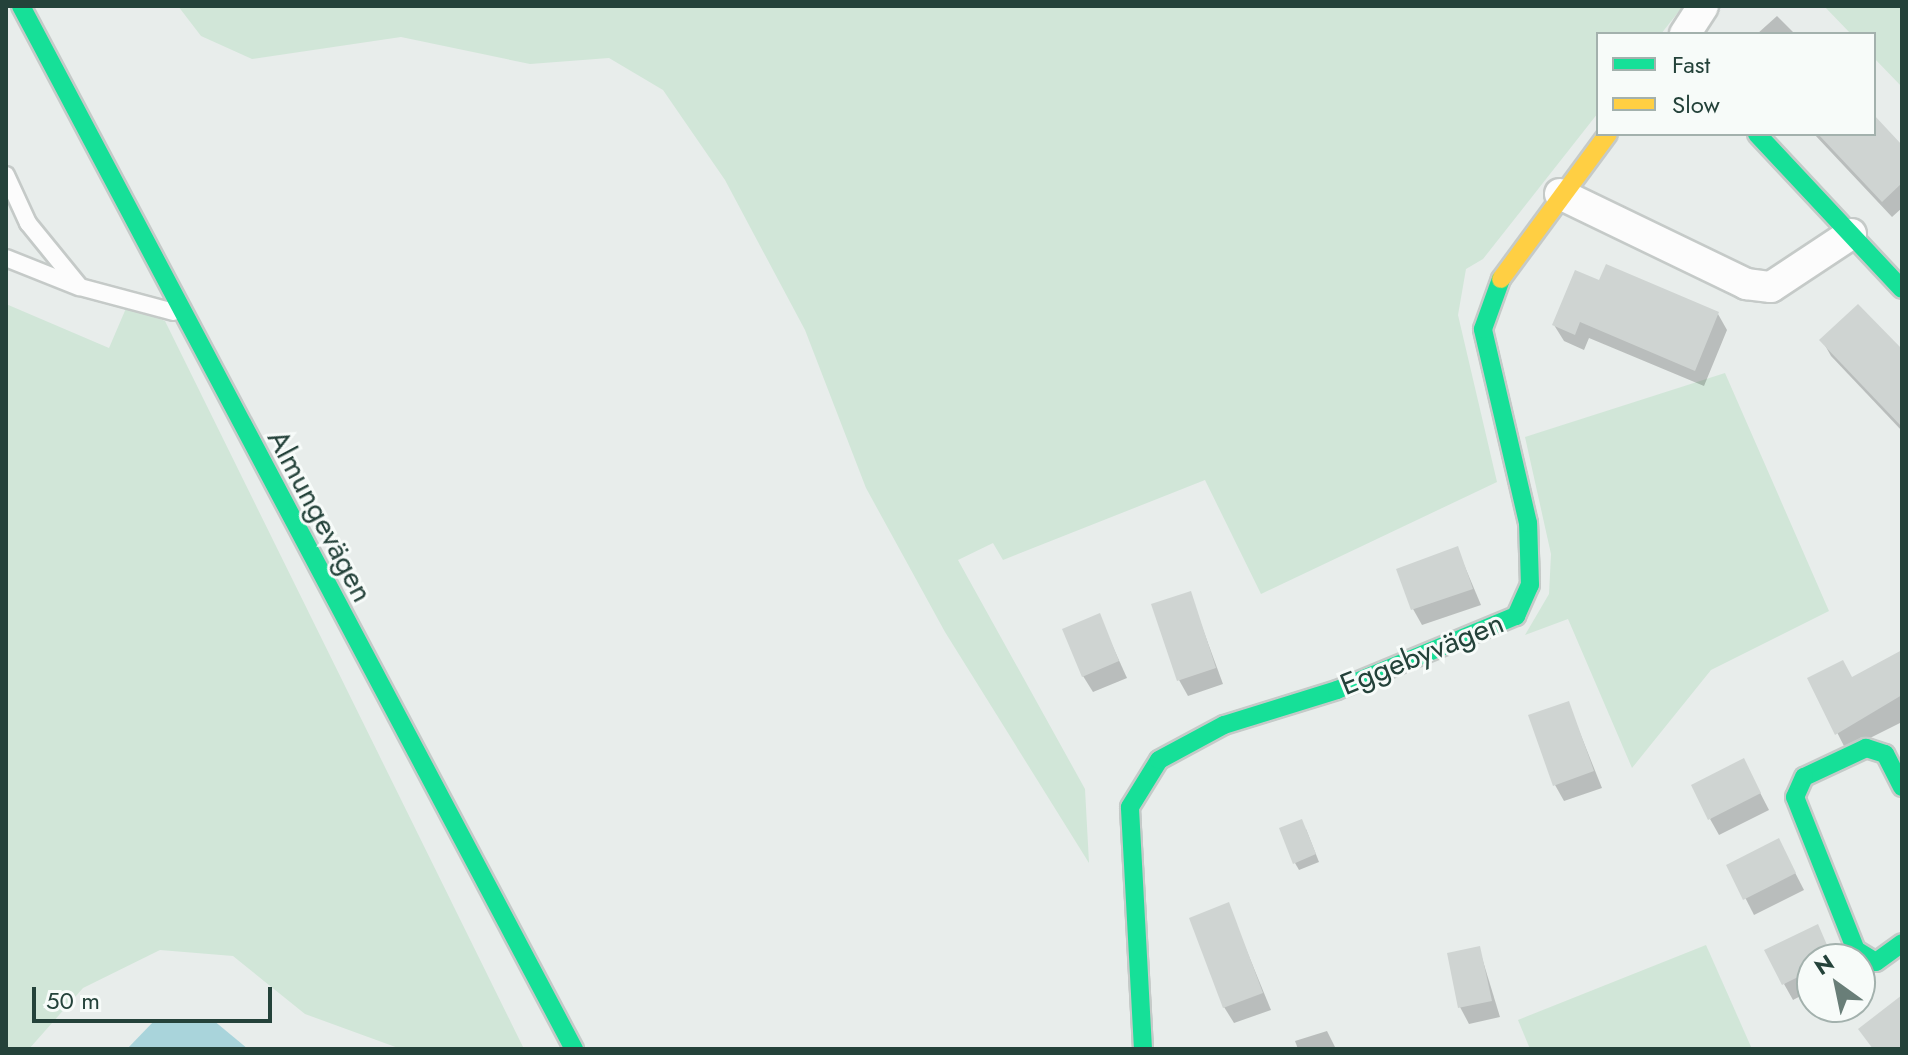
<!DOCTYPE html>
<html>
<head>
<meta charset="utf-8">
<style>
	body { margin:0 }
	#map { position:relative; width:1908px; height:1055px; overflow:hidden; background:#e8edeb; font-family:Jost,sans-serif }
	div>[style] { position:absolute }
	[style*='--x'] { left:calc(var(--x)*1px); top:calc(var(--y)*1px); width:calc(var(--w)*1px); rotate:calc(var(--a)*1deg) }
	.green>* { inset:0; background:#d1e6d8 }
	.water>* { inset:0; background:#a9d4db }
	.shadow>* { inset:0; background:#0003 }
	.building>* { inset:0; background:#cfd4d2 }
	.roads { filter:drop-shadow(2px 0 #c5cac8) drop-shadow(-2px 0 #c5cac8) drop-shadow(0 2px #c5cac8) drop-shadow(0 -2px #c5cac8) }
	.lane>* { height:16px; margin:-8px; padding:0 8px; transform-origin:8px; border-radius:8px; background:#fcfcfc }
	.street>* { height:30px; margin:-15px; padding:0 15px; transform-origin:15px; border-radius:15px; background:#fcfcfc }
	.fast>* { height:18px; margin:-9px; padding:0 9px; transform-origin:9px; border-radius:9px; background:#16e098 }
	.slow>* { height:18px; margin:-9px; padding:0 9px; transform-origin:9px; border-radius:9px; background:#ffcf43 }
	span { translate:-50% -50%; white-space:nowrap; text-align:center; line-height:1.15; -webkit-text-stroke:6px #f7fbf9; paint-order:stroke }
	.street-label { font-size:30px; color:#24423a }
	.frame { position:absolute; inset:0; border:8px solid #24423a; pointer-events:none }
	.legend { position:absolute; left:1596px; top:32px; width:280px; height:104px; box-sizing:border-box; background:#f7fbf9; border:2px solid #a3b1ad; margin:0; padding:10px 14px; list-style:none; font-size:24px; color:#24423a }
	.legend li { display:flex; align-items:center; gap:16px; height:40px }
	.legend b { width:40px; border:2px solid #a3b1ad }
	.north { position:absolute; left:1796px; top:943px; width:80px; height:80px; box-sizing:border-box; background:#f7fbf9; border:2px solid #a3b1ad; border-radius:50%; rotate:327deg; font-size:22px; font-weight:700; line-height:32px; text-align:center; color:#24423a }
	.north::after { content:''; display:block; margin:auto; width:28px; height:36px; background:#697e78; clip-path:polygon(50% 0,100% 100%,50% 72%,0 100%) }
	.scale { position:absolute; left:32px; top:987px; width:240px; height:36px; box-sizing:border-box; border:4px solid #24423a; border-top:0; padding-left:10px; font-size:24px; line-height:28px; white-space:nowrap; color:#24423a; -webkit-text-stroke:6px #f7fbf9; paint-order:stroke }
</style>
</head>
<body>
<div id="map">
	<div class="green">
		<i style="clip-path:polygon(178px 6px,1683px 6px,1661px 34px,1598px 34px,1598px 113px,1483px 259px,1466px 269px,1458px 315px,1497px 482px,1261px 594px,1205px 480px,1003px 560px,993px 543px,958px 560px,1085px 789px,1089px 863px,945px 632px,866px 488px,805px 330px,725px 180px,663px 90px,609px 58px,530px 64px,401px 37px,252px 59px,201px 36px)"></i>
		<i style="clip-path:polygon(1824px 6px,1902px 6px,1902px 87px,1874px 58px,1874px 34px,1851px 34px)"></i>
		<i style="clip-path:polygon(6px 304px,109px 348px,127px 306px,165px 321px,524px 1049px,401px 1049px,305px 1014px,233px 956px,160px 950px,83px 988px,29px 1049px,6px 1049px)"></i>
		<i style="clip-path:polygon(1725px 373px,1829px 611px,1711px 670px,1632px 768px,1568px 619px,1525px 635px,1549px 594px,1551px 554px,1525px 437px)"></i>
		<i style="clip-path:polygon(1706px 945px,1752px 1049px,1530px 1049px,1518px 1020px)"></i>
	</div>
	<div class="water">
		<i style="clip-path:polygon(213px 1020px,248px 1049px,127px 1049px,154px 1021px)"></i>
	</div>
	<div class="shadow">
		<i style="clip-path:polygon(1777px 16px,1795px 34px,1757px 34px)"></i>
		<i style="clip-path:polygon(1874px 118px,1902px 148px,1902px 208px,1892px 217px,1814px 134px,1874px 134px)"></i>
		<i style="clip-path:polygon(1600px 283px,1718px 314px,1727px 330px,1704px 386px,1589px 338px,1584px 350px,1564px 341px,1554px 325px)"></i>
		<i style="clip-path:polygon(1822px 340px,1902px 353px,1902px 431px,1831px 356px)"></i>
		<i style="clip-path:polygon(1457px 548px,1481px 605px,1422px 625px,1413px 609px)"></i>
		<i style="clip-path:polygon(1190px 594px,1223px 684px,1188px 696px,1179px 680px)"></i>
		<i style="clip-path:polygon(1099px 616px,1127px 678px,1093px 692px,1083px 676px)"></i>
		<i style="clip-path:polygon(1902px 652px,1902px 722px,1846px 750px,1810px 679px,1852px 679px)"></i>
		<i style="clip-path:polygon(1568px 703px,1602px 788px,1564px 801px,1555px 785px)"></i>
		<i style="clip-path:polygon(1752px 777px,1769px 810px,1719px 835px,1710px 819px)"></i>
		<i style="clip-path:polygon(1306px 829px,1319px 862px,1299px 870px,1295px 863px)"></i>
		<i style="clip-path:polygon(1787px 857px,1804px 890px,1754px 915px,1729px 866px)"></i>
		<i style="clip-path:polygon(1228px 905px,1271px 1010px,1234px 1023px,1224px 1007px)"></i>
		<i style="clip-path:polygon(1817px 926px,1833px 959px,1812px 959px,1812px 990px,1793px 1000px,1784px 984px)"></i>
		<i style="clip-path:polygon(1479px 948px,1500px 1017px,1469px 1024px,1460px 1007px)"></i>
		<i style="clip-path:polygon(1327px 1031px,1336px 1049px,1298px 1049px,1295px 1041px)"></i>
	</div>
	<div class="building">
		<i style="clip-path:polygon(1874px 115px,1902px 145px,1902px 183px,1882px 202px,1818px 134px,1874px 134px)"></i>
		<i style="clip-path:polygon(1606px 264px,1719px 312px,1695px 371px,1580px 322px,1575px 335px,1552px 325px,1575px 270px,1599px 280px)"></i>
		<i style="clip-path:polygon(1858px 304px,1902px 349px,1902px 427px,1819px 340px)"></i>
		<i style="clip-path:polygon(1458px 546px,1473px 589px,1411px 610px,1396px 569px)"></i>
		<i style="clip-path:polygon(1191px 591px,1216px 668px,1177px 681px,1151px 604px)"></i>
		<i style="clip-path:polygon(1100px 613px,1119px 661px,1082px 677px,1062px 629px)"></i>
		<i style="clip-path:polygon(1902px 650px,1902px 695px,1835px 735px,1807px 678px,1843px 660px,1852px 677px)"></i>
		<i style="clip-path:polygon(1569px 701px,1594px 771px,1553px 786px,1528px 715px)"></i>
		<i style="clip-path:polygon(1744px 758px,1761px 793px,1708px 820px,1691px 785px)"></i>
		<i style="clip-path:polygon(1302px 819px,1316px 854px,1293px 864px,1279px 828px)"></i>
		<i style="clip-path:polygon(1779px 838px,1796px 873px,1743px 900px,1726px 865px)"></i>
		<i style="clip-path:polygon(1229px 902px,1263px 993px,1223px 1008px,1189px 918px)"></i>
		<i style="clip-path:polygon(1818px 924px,1833px 959px,1812px 959px,1812px 970px,1782px 985px,1764px 950px)"></i>
		<i style="clip-path:polygon(1480px 946px,1492px 1001px,1458px 1008px,1447px 953px)"></i>
		<i style="clip-path:polygon(1902px 995px,1902px 1049px,1873px 1049px,1858px 1029px)"></i>
	</div>
	<div class="roads">
		<div class="lane">
			<i style="--x:6;--y:175;--w:53;--a:65.4"></i>
			<i style="--x:28;--y:223;--w:82;--a:50.9"></i>
			<i style="--x:80;--y:287;--w:97;--a:14.9"></i>
			<i style="--x:6;--y:258;--w:79;--a:21.7"></i>
		</div>
		<div class="street">
			<i style="--x:1685;--y:34;--w:33;--a:-57"></i>
			<i style="--x:1560;--y:194;--w:207;--a:25.8"></i>
			<i style="--x:1746;--y:284;--w:25;--a:7"></i>
			<i style="--x:1771;--y:287;--w:96;--a:-33.5"></i>
		</div>
		<div class="fast">
			<i style="--x:21;--y:6;--w:1181;--a:62.07"></i>
			<i style="--x:1757;--y:134;--w:212;--a:46.9"></i>
			<i style="--x:1902;--y:787;--w:37;--a:-117"></i>
			<i style="--x:1885;--y:754;--w:20;--a:-162"></i>
			<i style="--x:1866;--y:748;--w:68;--a:154.9"></i>
			<i style="--x:1804;--y:777;--w:22;--a:114"></i>
			<i style="--x:1795;--y:797;--w:165;--a:68.3"></i>
			<i style="--x:1856;--y:950;--w:23;--a:31"></i>
			<i style="--x:1876;--y:962;--w:32;--a:-36"></i>
			<i style="--x:1143;--y:1049;--w:242;--a:-93.1"></i>
			<i style="--x:1130;--y:807;--w:55;--a:-58.3"></i>
			<i style="--x:1159;--y:760;--w:74;--a:-28.3"></i>
			<i style="--x:1224;--y:725;--w:118;--a:-17.2"></i>
			<i style="--x:1337;--y:690;--w:194;--a:-22.5"></i>
			<i style="--x:1516;--y:616;--w:34;--a:-66"></i>
			<i style="--x:1530;--y:585;--w:62;--a:-91.8"></i>
			<i style="--x:1528;--y:523;--w:199;--a:-103.1"></i>
			<i style="--x:1483;--y:329;--w:53;--a:-70.2"></i>
		</div>
		<div class="slow">
			<i style="--x:1501;--y:279;--w:180;--a:-53.6"></i>
		</div>
	</div>
	<div class="street-label">
		<span style="left:320px;top:516px;rotate:62deg">Almungevägen</span>
		<span style="left:1422px;top:654px;rotate:-22deg">Eggebyvägen</span>
	</div>
	<div class="frame"></div>
	<ul class="legend">
	<li><b style="height:10px;background:#16e098"></b>Fast</li>
	<li><b style="height:10px;background:#ffcf43"></b>Slow</li>
	</ul>
	<div class="north">N</div>
	<div class="scale">50 m</div>
</div>
</body>
</html>
